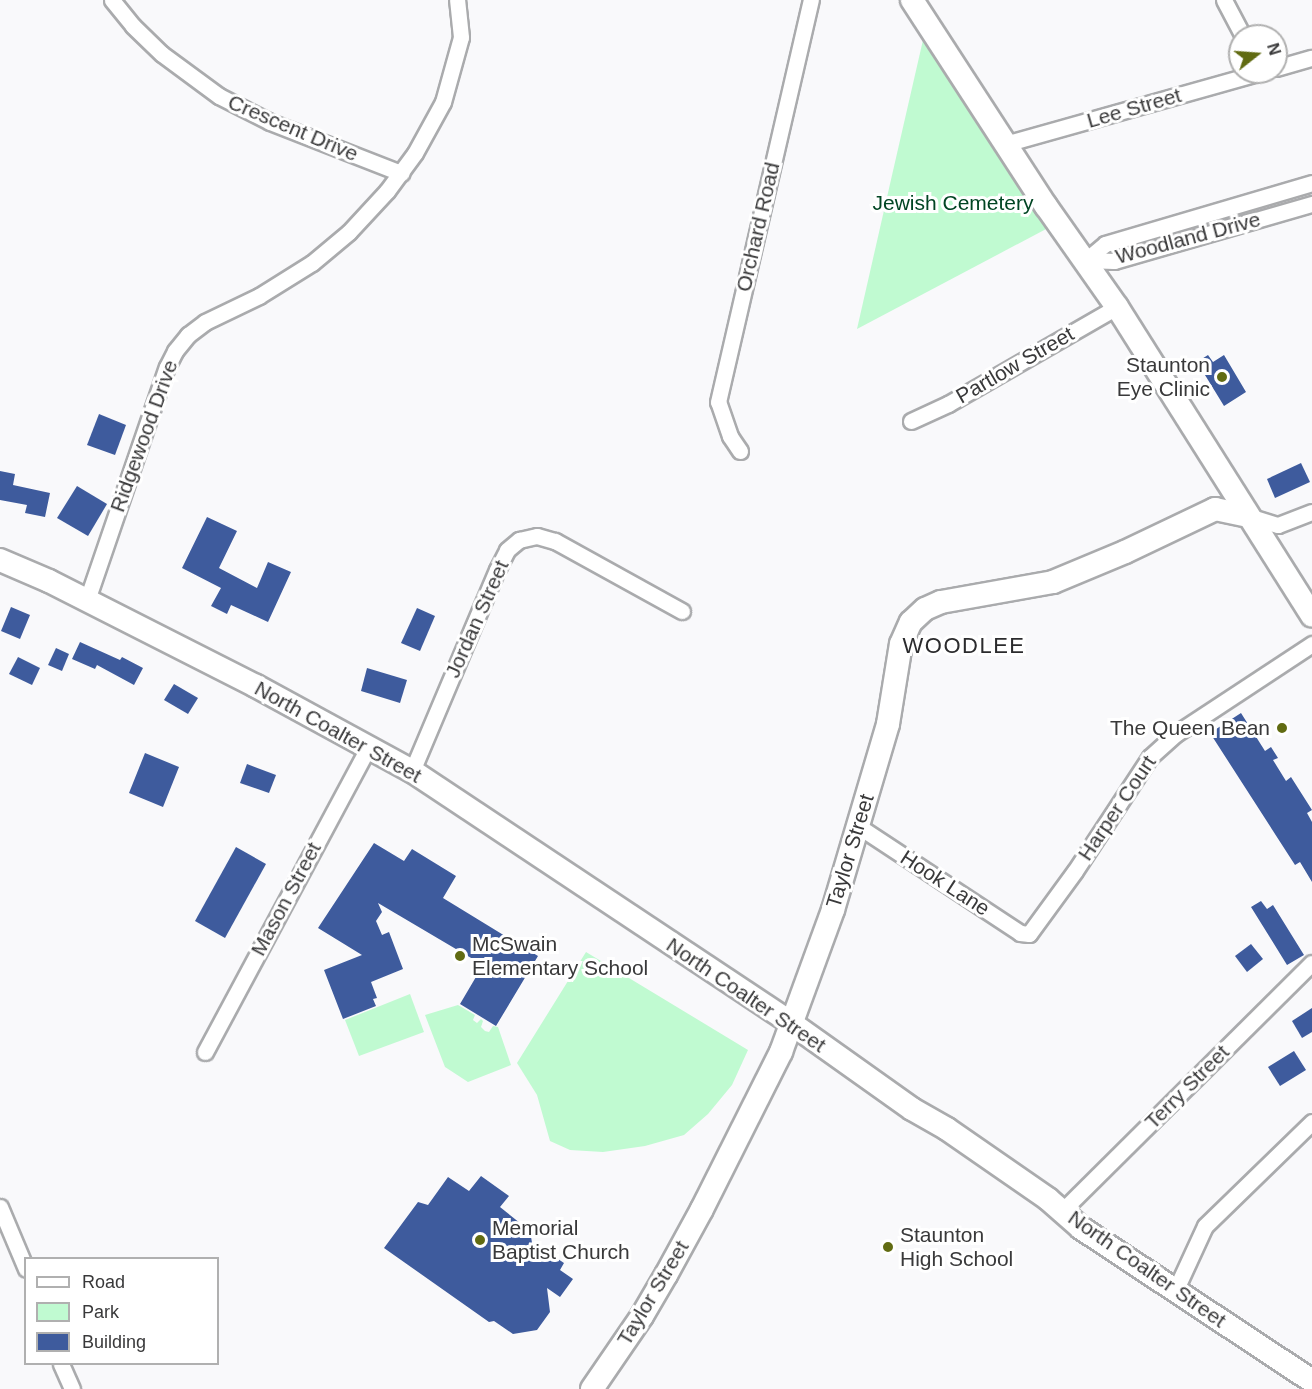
<!DOCTYPE html>
<style>
body{margin:0}
#map{position:relative;width:1312px;height:1389px;overflow:hidden;background:#f9f9fb;font-family:Helvetica,sans-serif}
div>[style]{position:absolute}
[style*='--x']{left:calc(var(--x)*1px);top:calc(var(--y)*1px);width:calc(var(--w)*1px);rotate:calc(var(--a)*1deg)}
.green>*{inset:0;background:#c0fad1}
.building>*{inset:0;background:#3e5b9d}
.roads{filter:drop-shadow(2px 0 #aaabad) drop-shadow(-2px 0 #aaabad) drop-shadow(0 2px #aaabad) drop-shadow(0 -2px #aaabad)}
.street>*{height:15px;margin:-7.5px;padding:0 7.5px;transform-origin:7.5px;border-radius:7.5px;background:#fff}
.secondary>*{height:22px;margin:-11px;padding:0 11px;transform-origin:11px;border-radius:11px;background:#fff}
.dots>*{width:16px;height:16px;translate:-50% -50%;box-sizing:border-box;border:3px solid #fff;border-radius:50%}
span{translate:-50% -50%;white-space:nowrap;text-align:center;line-height:1.15;-webkit-text-stroke:6px #fff;paint-order:stroke}
.street-label{font-size:21px;color:#39393a}
.park-label{font-size:21px;color:#014523}
.poi-label{font-size:21px;color:#39393a}
.right{translate:-100% -50%;text-align:right}
.left{translate:0 -50%;text-align:left}
.neighbourhood-label{font-size:22px;color:#2b2b2d;letter-spacing:1.5px}
.legend{position:absolute;left:24px;top:1257px;width:195px;height:108px;box-sizing:border-box;background:#fff;border:2px solid #b0b0b0;margin:0;padding:8px 10px;list-style:none;font-size:18px;color:#39393a}
.legend li{display:flex;align-items:center;gap:12px;height:30px}
.legend b{width:30px;border:2px solid #b0b0b0}
.north{position:absolute;left:1228px;top:24px;width:60px;height:60px;box-sizing:border-box;background:#fff;border:2px solid #b0b0b0;border-radius:50%;rotate:73deg;font-size:16px;font-weight:700;line-height:24px;text-align:center;color:#39393a}
.north::after{content:'';display:block;margin:auto;width:21px;height:27px;background:#616b12;clip-path:polygon(50% 0,100% 100%,50% 72%,0 100%)}
</style>
<div id="map">
<div class="green">
<div style="clip-path:polygon(923px 40px,1048px 228px,857px 329px,890px 184px)"></div>
<div style="clip-path:polygon(586px 952px,748px 1050px,732px 1085px,708px 1114px,684px 1135px,645px 1146px,603px 1152px,570px 1150px,550px 1141px,537px 1095px,517px 1063px)"></div>
<div style="clip-path:polygon(410px 994px,424px 1032px,359px 1056px,345px 1020px)"></div>
<div style="clip-path:polygon(458px 1005px,475px 1015px,473px 1020px,477px 1023px,481px 1019px,483px 1021px,481px 1027px,485px 1031px,489px 1032px,493px 1026px,498px 1027px,511px 1065px,468px 1082px,445px 1067px,425px 1015px)"></div>
</div>
<div class="building">
<div style="clip-path:polygon(1208px 355px,1213px 362px,1224px 355px,1246px 392px,1224px 406px,1197px 362px)"></div>
<div style="clip-path:polygon(99px 414px,126px 425px,115px 455px,87px 445px)"></div>
<div style="clip-path:polygon(1301px 463px,1310px 482px,1275px 498px,1267px 479px)"></div>
<div style="clip-path:polygon(0 471px,15px 474px,13px 485px,50px 493px,45px 517px,25px 513px,27px 505px,0 500px)"></div>
<div style="clip-path:polygon(77px 486px,107px 504px,88px 536px,57px 518px)"></div>
<div style="clip-path:polygon(207px 517px,237px 531px,219px 568px,257px 588px,268px 562px,291px 572px,268px 622px,231px 605px,227px 614px,211px 606px,221px 588px,182px 568px)"></div>
<div style="clip-path:polygon(11px 607px,30px 615px,20px 639px,1px 631px)"></div>
<div style="clip-path:polygon(417px 608px,435px 616px,420px 651px,401px 643px)"></div>
<div style="clip-path:polygon(80px 642px,120px 660px,122px 657px,143px 668px,134px 685px,97px 665px,95px 669px,72px 659px)"></div>
<div style="clip-path:polygon(56px 648px,69px 654px,62px 671px,48px 665px)"></div>
<div style="clip-path:polygon(18px 657px,40px 668px,32px 685px,9px 674px)"></div>
<div style="clip-path:polygon(367px 668px,407px 680px,400px 703px,361px 691px)"></div>
<div style="clip-path:polygon(174px 684px,198px 698px,188px 714px,164px 700px)"></div>
<div style="clip-path:polygon(1241px 713px,1265px 751px,1271px 747px,1278px 758px,1273px 760px,1286px 781px,1291px 777px,1312px 810px,1307px 813px,1312px 822px,1312px 882px,1300px 862px,1295px 865px,1210px 733px)"></div>
<div style="clip-path:polygon(145px 753px,179px 767px,163px 807px,129px 793px)"></div>
<div style="clip-path:polygon(247px 764px,276px 775px,269px 793px,240px 783px)"></div>
<div style="clip-path:polygon(374px 843px,404px 861px,412px 849px,456px 876px,443px 898px,538px 956px,496px 1026px,460px 1004px,483px 965px,378px 903px,382px 912px,376px 921px,382px 935px,389px 932px,403px 969px,371px 982px,377px 998px,373px 999px,376px 1006px,343px 1019px,324px 970px,362px 955px,318px 928px)"></div>
<div style="clip-path:polygon(236px 847px,266px 864px,225px 938px,195px 921px)"></div>
<div style="clip-path:polygon(1261px 901px,1267px 909px,1273px 905px,1304px 955px,1287px 965px,1251px 907px)"></div>
<div style="clip-path:polygon(1251px 944px,1263px 959px,1247px 972px,1235px 956px)"></div>
<div style="clip-path:polygon(1312px 1008px,1312px 1032px,1302px 1038px,1292px 1021px)"></div>
<div style="clip-path:polygon(1294px 1051px,1306px 1070px,1280px 1086px,1268px 1067px)"></div>
<div style="clip-path:polygon(481px 1176px,509px 1196px,500px 1207px,530px 1231px,535px 1260px,543px 1249px,564px 1263px,560px 1270px,573px 1279px,560px 1297px,547px 1288px,550px 1312px,537px 1330px,513px 1334px,494px 1321px,489px 1322px,384px 1248px,418px 1202px,428px 1205px,448px 1177px,469px 1191px)"></div>
</div>
<div class="roads">
<div class="street">
<div style="--x:112;--y:0;--w:33;--a:51"></div>
<div style="--x:133;--y:26;--w:40;--a:44"></div>
<div style="--x:162;--y:54;--w:71;--a:36.4"></div>
<div style="--x:219;--y:96;--w:57;--a:27"></div>
<div style="--x:270;--y:122;--w:141;--a:21.3"></div>
<div style="--x:1224;--y:0;--w:41;--a:62.2"></div>
<div style="--x:1276;--y:68;--w:37;--a:-16"></div>
<div style="--x:1005;--y:144;--w:267;--a:-15.7"></div>
<div style="--x:1086;--y:260;--w:25;--a:-40"></div>
<div style="--x:1105;--y:244;--w:216;--a:-16.4"></div>
<div style="--x:1086;--y:260;--w:28;--a:2"></div>
<div style="--x:1114;--y:261;--w:206;--a:-16.1"></div>
<div style="--x:911;--y:421;--w:41;--a:-24.7"></div>
<div style="--x:948;--y:404;--w:195;--a:-29.9"></div>
<div style="--x:740;--y:451;--w:18;--a:-124"></div>
<div style="--x:730;--y:436;--w:36;--a:-109"></div>
<div style="--x:718;--y:402;--w:413;--a:-77"></div>
<div style="--x:1248;--y:516;--w:31;--a:17"></div>
<div style="--x:1278;--y:525;--w:36;--a:-21"></div>
<div style="--x:87;--y:600;--w:246;--a:-71.1"></div>
<div style="--x:167;--y:367;--w:18;--a:-63"></div>
<div style="--x:175;--y:351;--w:21;--a:-51"></div>
<div style="--x:188;--y:335;--w:21;--a:-37"></div>
<div style="--x:205;--y:322;--w:60;--a:-25.7"></div>
<div style="--x:259;--y:296;--w:62;--a:-31.9"></div>
<div style="--x:312;--y:263;--w:48;--a:-40"></div>
<div style="--x:349;--y:232;--w:56;--a:-47.2"></div>
<div style="--x:387;--y:191;--w:47;--a:-53.6"></div>
<div style="--x:415;--y:153;--w:58;--a:-61.2"></div>
<div style="--x:443;--y:102;--w:67;--a:-74.5"></div>
<div style="--x:461;--y:37;--w:37;--a:-96"></div>
<div style="--x:412;--y:771;--w:218;--a:-67.1"></div>
<div style="--x:497;--y:570;--w:22;--a:-63"></div>
<div style="--x:507;--y:550;--w:16;--a:-40"></div>
<div style="--x:519;--y:540;--w:18;--a:-13"></div>
<div style="--x:537;--y:536;--w:19;--a:16"></div>
<div style="--x:555;--y:541;--w:145;--a:28.9"></div>
<div style="--x:858;--y:826;--w:194;--a:33.4"></div>
<div style="--x:1020;--y:933;--w:9;--a:6"></div>
<div style="--x:1029;--y:934;--w:78;--a:-53.9"></div>
<div style="--x:1075;--y:871;--w:136;--a:-56.7"></div>
<div style="--x:1150;--y:757;--w:36;--a:-42"></div>
<div style="--x:1177;--y:733;--w:162;--a:-33.4"></div>
<div style="--x:205;--y:1052;--w:347;--a:-61.8"></div>
<div style="--x:0;--y:1207;--w:67;--a:67.2"></div>
<div style="--x:1062;--y:1211;--w:352;--a:-44.8"></div>
<div style="--x:1176;--y:1289;--w:69;--a:-65.3"></div>
<div style="--x:1205;--y:1226;--w:149;--a:-44.2"></div>
<div style="--x:61;--y:1364;--w:27;--a:66"></div>
</div>
<div class="secondary">
<div style="--x:912;--y:0;--w:246;--a:57"></div>
<div style="--x:1046;--y:206;--w:123;--a:54.9"></div>
<div style="--x:1117;--y:307;--w:365;--a:57.7"></div>
<div style="--x:0;--y:560;--w:53;--a:23.2"></div>
<div style="--x:49;--y:581;--w:232;--a:26.9"></div>
<div style="--x:256;--y:686;--w:178;--a:28.6"></div>
<div style="--x:412;--y:771;--w:455;--a:33.6"></div>
<div style="--x:791;--y:1023;--w:148;--a:35.4"></div>
<div style="--x:912;--y:1109;--w:40;--a:29.7"></div>
<div style="--x:947;--y:1129;--w:123;--a:34.7"></div>
<div style="--x:1048;--y:1199;--w:44;--a:41.3"></div>
<div style="--x:1081;--y:1228;--w:277;--a:33.5"></div>
<div style="--x:592;--y:1389;--w:88;--a:-55.6"></div>
<div style="--x:642;--y:1316;--w:48;--a:-59.7"></div>
<div style="--x:666;--y:1275;--w:75;--a:-61.4"></div>
<div style="--x:702;--y:1209;--w:176;--a:-63.3"></div>
<div style="--x:781;--y:1052;--w:151;--a:-69.9"></div>
<div style="--x:833;--y:910;--w:194;--a:-73.5"></div>
<div style="--x:888;--y:724;--w:81;--a:-80.8"></div>
<div style="--x:901;--y:644;--w:24;--a:-66"></div>
<div style="--x:911;--y:622;--w:19;--a:-43"></div>
<div style="--x:925;--y:609;--w:17;--a:-24"></div>
<div style="--x:941;--y:602;--w:114;--a:-10.1"></div>
<div style="--x:1053;--y:582;--w:78;--a:-22.6"></div>
<div style="--x:1125;--y:552;--w:100;--a:-25.5"></div>
<div style="--x:1215;--y:509;--w:34;--a:12"></div>
</div>
</div>
<div class="dots">
<div style="left:1222px;top:377px;background:#616b12"></div>
<div style="left:1282px;top:728px;background:#616b12"></div>
<div style="left:460px;top:956px;background:#616b12"></div>
<div style="left:480px;top:1240px;background:#616b12"></div>
<div style="left:888px;top:1247px;background:#616b12"></div>
</div>
<div class="street-label">
<span style="left:1134px;top:108px;rotate:-16deg">Lee Street</span>
<span style="left:293px;top:128px;rotate:23deg">Crescent Drive</span>
<span style="left:758px;top:227px;rotate:-77deg">Orchard Road</span>
<span style="left:1188px;top:238px;rotate:-15deg">Woodland Drive</span>
<span style="left:1015px;top:365px;rotate:-30deg">Partlow Street</span>
<span style="left:144px;top:436px;rotate:-70deg">Ridgewood Drive</span>
<span style="left:477px;top:619px;rotate:-66deg">Jordan Street</span>
<span style="left:338px;top:732px;rotate:29deg">North Coalter Street</span>
<span style="left:1117px;top:808px;rotate:-56deg">Harper Court</span>
<span style="left:850px;top:851px;rotate:-73deg">Taylor Street</span>
<span style="left:945px;top:883px;rotate:33deg">Hook Lane</span>
<span style="left:286px;top:899px;rotate:-62deg">Mason Street</span>
<span style="left:746px;top:995px;rotate:34deg">North Coalter Street</span>
<span style="left:1187px;top:1087px;rotate:-45deg">Terry Street</span>
<span style="left:1147px;top:1269px;rotate:35deg">North Coalter Street</span>
<span style="left:653px;top:1293px;rotate:-59deg">Taylor Street</span>
</div>
<div class="park-label">
<span style="left:953px;top:203px">Jewish Cemetery</span>
</div>
<div class="poi-label">
<span class="right" style="left:1210px;top:377px">Staunton<br>Eye Clinic</span>
<span class="right" style="left:1270px;top:728px">The Queen Bean</span>
<span class="left" style="left:472px;top:956px">McSwain<br>Elementary School</span>
<span class="left" style="left:492px;top:1240px">Memorial<br>Baptist Church</span>
<span class="left" style="left:900px;top:1247px">Staunton<br>High School</span>
</div>
<div class="neighbourhood-label">
<span style="left:964px;top:646px">WOODLEE</span>
</div>
<ul class="legend">
<li><b style="height:8px;background:#fff"></b>Road</li>
<li><b style="height:16px;background:#c0fad1"></b>Park</li>
<li><b style="height:16px;background:#3e5b9d"></b>Building</li>
</ul>
<div class="north">N</div>
</div>
